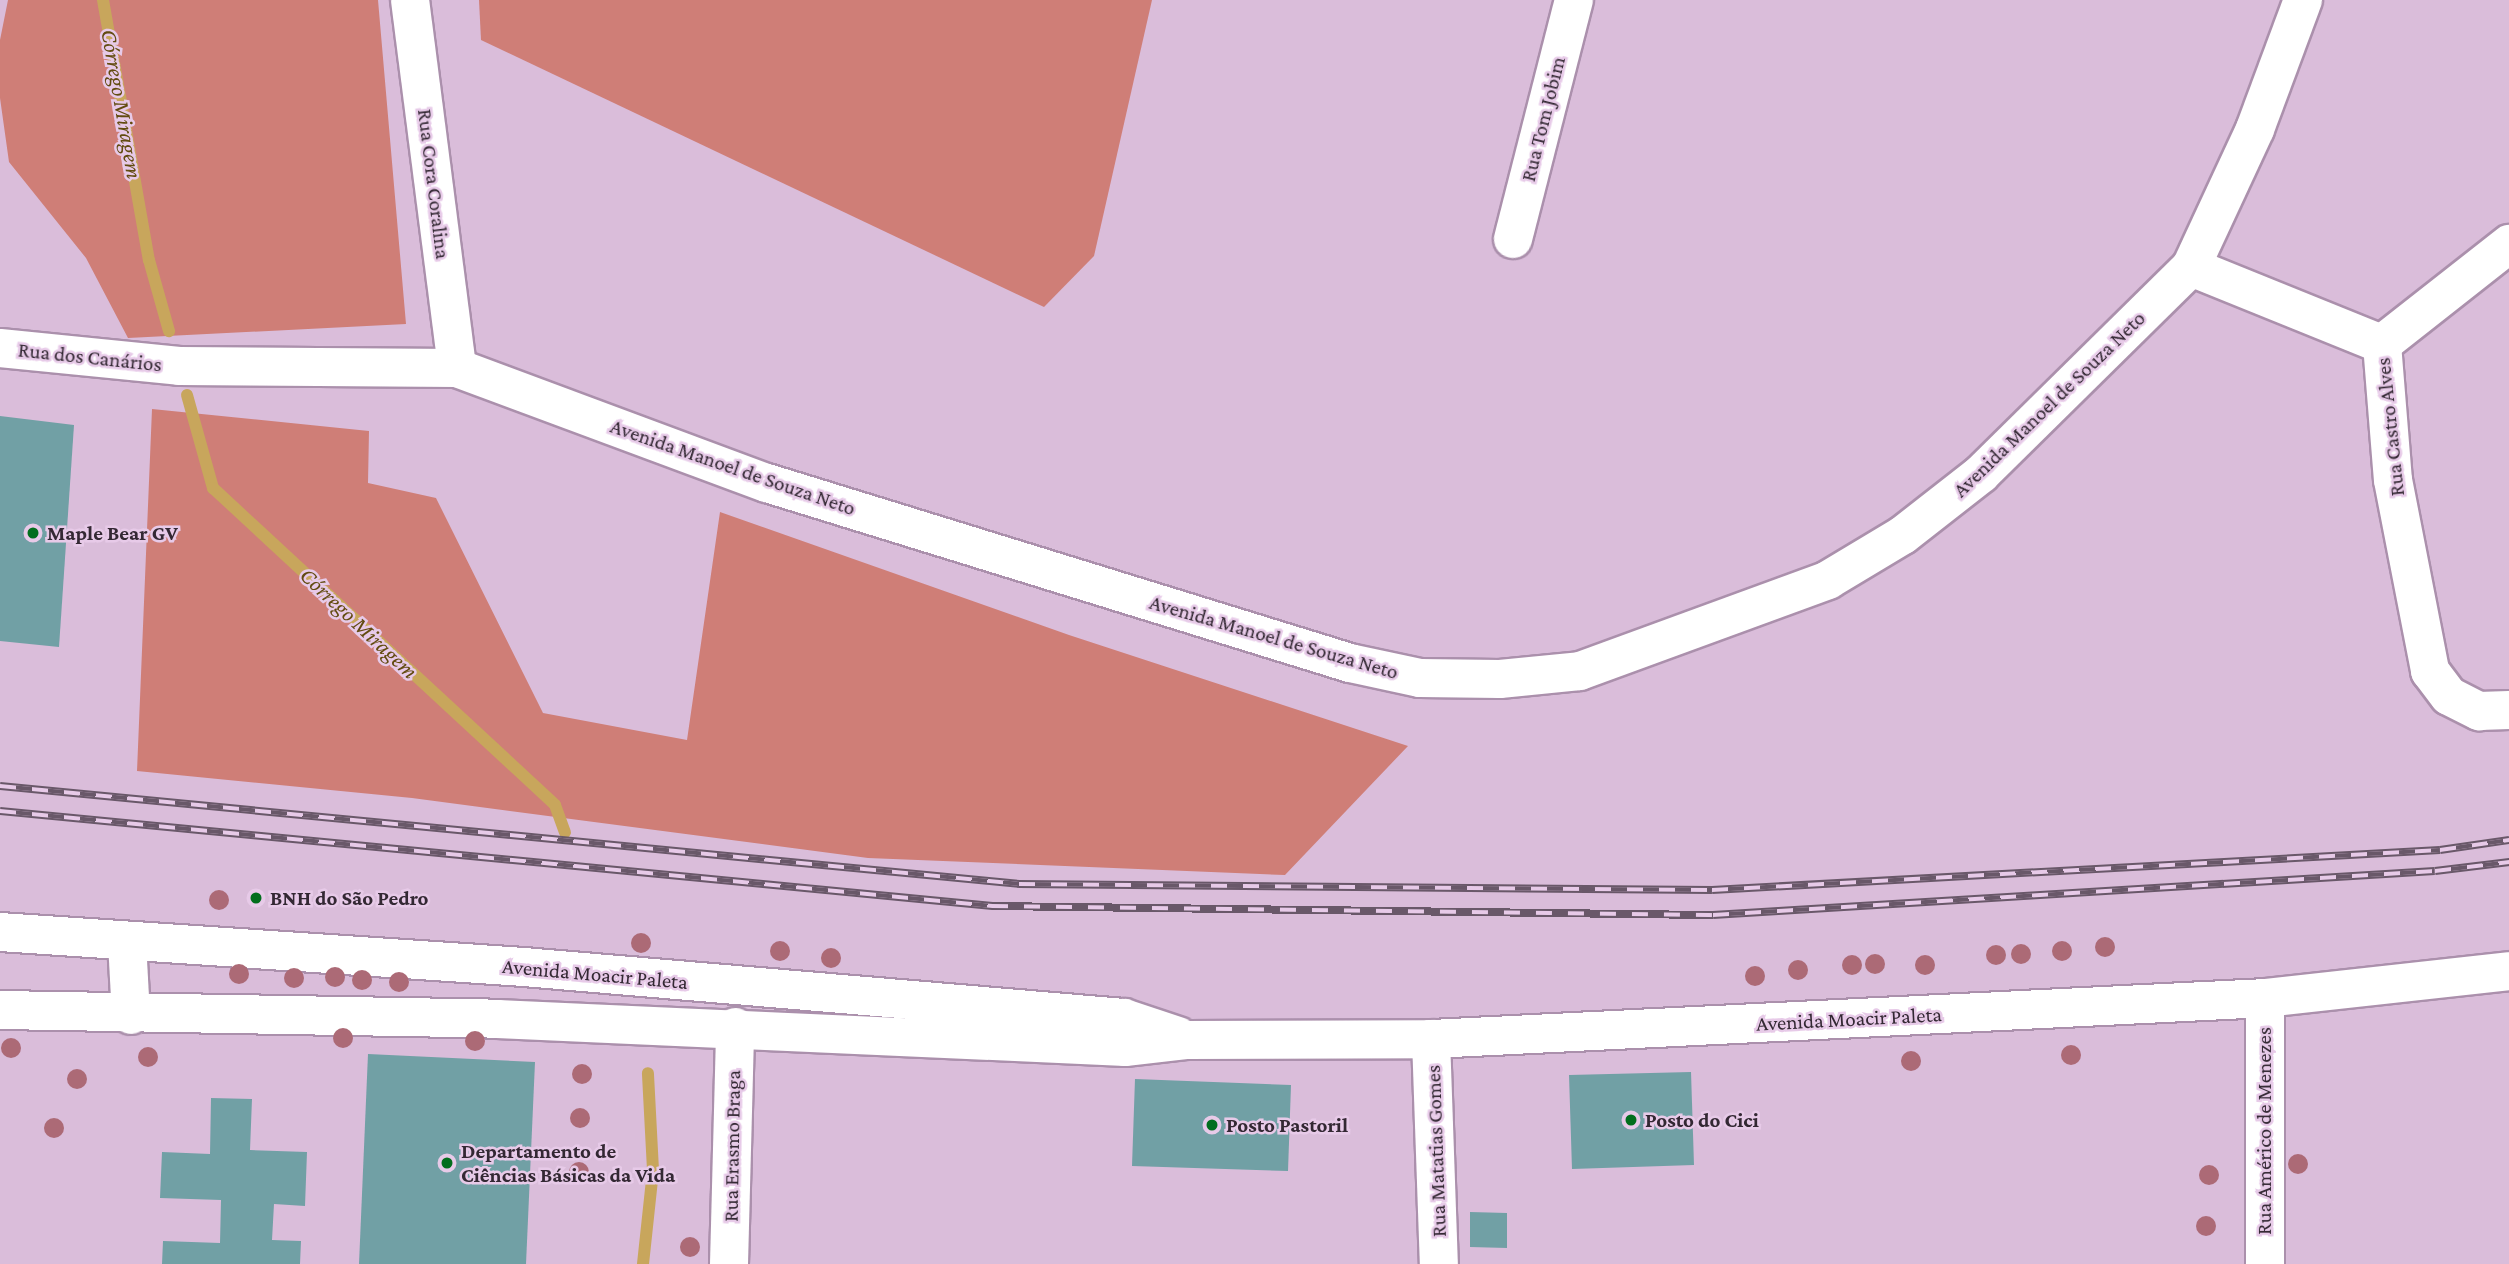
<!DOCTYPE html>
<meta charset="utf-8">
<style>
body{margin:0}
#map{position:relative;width:2509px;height:1264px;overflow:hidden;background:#dabdda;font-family:"Crimson Pro",serif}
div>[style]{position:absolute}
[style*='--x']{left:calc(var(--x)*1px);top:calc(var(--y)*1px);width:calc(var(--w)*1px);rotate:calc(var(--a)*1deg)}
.forest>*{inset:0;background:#cf7e77}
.stream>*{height:12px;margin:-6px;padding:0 6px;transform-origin:6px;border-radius:6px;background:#c8a65c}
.building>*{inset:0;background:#71a0a5}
.roads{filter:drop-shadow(2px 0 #ab90ac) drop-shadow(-2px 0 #ab90ac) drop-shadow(0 2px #ab90ac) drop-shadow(0 -2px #ab90ac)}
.minor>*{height:38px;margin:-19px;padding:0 19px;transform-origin:19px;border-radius:19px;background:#fff}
.major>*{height:38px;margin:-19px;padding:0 19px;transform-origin:19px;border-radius:19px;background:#fff}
.rail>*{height:8px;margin-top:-4px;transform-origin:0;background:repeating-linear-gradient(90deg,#e7cae8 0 16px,#695869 0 32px);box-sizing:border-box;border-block:2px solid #695869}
.trees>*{width:20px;height:20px;margin:-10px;border-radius:50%;background:#ac6a76}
.dots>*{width:19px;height:19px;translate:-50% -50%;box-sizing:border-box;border:4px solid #e7cae8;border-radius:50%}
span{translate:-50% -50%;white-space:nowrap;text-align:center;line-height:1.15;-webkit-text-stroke:5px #e7cae8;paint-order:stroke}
.street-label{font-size:21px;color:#332833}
.poi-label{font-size:21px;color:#332833;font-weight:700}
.left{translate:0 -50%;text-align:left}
.water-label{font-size:23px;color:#624b10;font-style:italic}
</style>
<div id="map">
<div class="forest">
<div style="clip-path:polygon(8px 0,378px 0,406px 324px,128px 338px,86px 258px,9px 162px,0 98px,0 40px)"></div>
<div style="clip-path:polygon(479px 0,1152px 0,1094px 256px,1044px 307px,481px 40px)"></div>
<div style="clip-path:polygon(152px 409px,369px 431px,368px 483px,436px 498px,543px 713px,687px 740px,720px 512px,1069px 635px,1408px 746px,1285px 875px,868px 858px,412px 798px,137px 771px)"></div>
</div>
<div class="stream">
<div style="--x:103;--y:0;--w:264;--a:80"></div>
<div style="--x:149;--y:260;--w:74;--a:74.3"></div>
<div style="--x:187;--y:395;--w:97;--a:74.4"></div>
<div style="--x:213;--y:488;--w:466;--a:42.8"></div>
<div style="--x:555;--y:805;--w:29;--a:70"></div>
<div style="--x:643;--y:1264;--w:95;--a:-83.9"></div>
<div style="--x:653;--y:1170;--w:97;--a:-93"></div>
</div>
<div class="building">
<div style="clip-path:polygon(0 416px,74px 425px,59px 647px,0 641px)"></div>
<div style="clip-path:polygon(368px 1054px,535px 1062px,526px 1264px,359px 1264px)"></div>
<div style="clip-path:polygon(1691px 1072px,1694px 1165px,1572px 1169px,1569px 1075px)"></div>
<div style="clip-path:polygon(1135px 1079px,1291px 1085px,1288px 1171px,1132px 1166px)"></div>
<div style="clip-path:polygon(211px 1098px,252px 1099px,250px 1150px,307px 1152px,305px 1206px,274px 1204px,272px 1240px,301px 1241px,300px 1264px,162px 1264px,163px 1241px,220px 1243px,221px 1200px,160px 1198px,162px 1152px,210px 1154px)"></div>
<div style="clip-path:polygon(1470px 1212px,1507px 1213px,1507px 1248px,1470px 1247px)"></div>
</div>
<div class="roads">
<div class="minor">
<div style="--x:410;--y:0;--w:371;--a:82.7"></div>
<div style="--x:1513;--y:239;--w:247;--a:-75.7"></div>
<div style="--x:2191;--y:267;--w:206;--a:22"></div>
<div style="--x:2382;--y:344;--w:136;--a:85.4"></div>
<div style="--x:2393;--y:480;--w:195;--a:79"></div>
<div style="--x:2430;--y:671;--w:31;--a:53"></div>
<div style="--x:2449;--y:696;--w:34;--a:27"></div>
<div style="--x:2479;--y:711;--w:30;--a:-2"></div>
<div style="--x:2382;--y:344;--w:162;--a:-38.2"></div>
<div style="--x:0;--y:348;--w:180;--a:5.7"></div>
<div style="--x:179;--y:366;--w:278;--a:0.4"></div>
<div style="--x:457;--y:368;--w:331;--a:20.4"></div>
<div style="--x:767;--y:483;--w:610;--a:17.16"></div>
<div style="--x:1350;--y:663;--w:72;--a:12.1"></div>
<div style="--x:1420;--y:678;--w:80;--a:0.7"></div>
<div style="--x:1500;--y:679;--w:80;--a:-5.7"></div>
<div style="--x:1580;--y:671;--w:264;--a:-20.1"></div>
<div style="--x:1828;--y:580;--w:87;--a:-31"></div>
<div style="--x:1903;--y:535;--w:99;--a:-38"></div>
<div style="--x:1981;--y:474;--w:295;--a:-44.6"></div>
<div style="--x:2191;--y:267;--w:152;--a:-65.1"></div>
<div style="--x:2255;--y:129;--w:138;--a:-69.6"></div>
<div style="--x:2265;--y:998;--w:266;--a:90"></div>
<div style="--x:1431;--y:1039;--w:225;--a:88"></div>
<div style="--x:729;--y:1264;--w:237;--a:-88.5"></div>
</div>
<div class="major">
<div style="--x:0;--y:932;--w:525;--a:3.82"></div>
<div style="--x:524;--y:967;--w:602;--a:4.86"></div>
<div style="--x:1124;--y:1018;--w:57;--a:18.4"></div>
<div style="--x:127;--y:942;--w:73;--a:86.9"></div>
<div style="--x:0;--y:1010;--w:497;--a:1"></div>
<div style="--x:497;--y:1019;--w:629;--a:2.55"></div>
<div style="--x:1125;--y:1047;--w:61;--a:-6.5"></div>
<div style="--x:1186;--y:1040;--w:245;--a:-0.2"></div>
<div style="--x:1431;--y:1039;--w:835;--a:-2.81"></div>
<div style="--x:2265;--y:998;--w:245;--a:-6.3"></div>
</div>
</div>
<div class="rail">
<div style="--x:0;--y:786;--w:1024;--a:5.49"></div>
<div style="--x:1019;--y:884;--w:693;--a:0.5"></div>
<div style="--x:1712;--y:890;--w:729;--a:-3.14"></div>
<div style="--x:2440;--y:850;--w:70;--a:-8.2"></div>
<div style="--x:0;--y:811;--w:997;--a:5.47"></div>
<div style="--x:992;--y:906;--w:721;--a:0.72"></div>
<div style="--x:1713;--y:915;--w:723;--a:-3.49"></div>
<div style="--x:2435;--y:871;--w:75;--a:-6.9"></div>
</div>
<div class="trees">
<div style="left:219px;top:900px"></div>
<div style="left:641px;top:943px"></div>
<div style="left:2105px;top:947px"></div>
<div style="left:780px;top:951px"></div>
<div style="left:2062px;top:951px"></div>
<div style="left:2021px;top:954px"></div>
<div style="left:1996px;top:955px"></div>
<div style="left:831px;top:958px"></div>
<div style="left:1875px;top:964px"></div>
<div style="left:1852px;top:965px"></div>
<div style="left:1925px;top:965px"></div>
<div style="left:1798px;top:970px"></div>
<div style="left:239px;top:974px"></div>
<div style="left:1755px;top:976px"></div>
<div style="left:335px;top:977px"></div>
<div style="left:294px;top:978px"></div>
<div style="left:362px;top:980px"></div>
<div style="left:399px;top:982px"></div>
<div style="left:343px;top:1038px"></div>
<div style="left:475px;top:1041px"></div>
<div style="left:11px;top:1048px"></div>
<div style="left:2071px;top:1055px"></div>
<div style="left:148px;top:1057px"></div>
<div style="left:1911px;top:1061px"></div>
<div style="left:582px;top:1074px"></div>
<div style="left:77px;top:1079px"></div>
<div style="left:580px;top:1118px"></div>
<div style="left:54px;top:1128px"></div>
<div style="left:2298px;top:1164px"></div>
<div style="left:579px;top:1172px"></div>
<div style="left:2209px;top:1175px"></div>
<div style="left:2206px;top:1226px"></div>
<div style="left:690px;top:1247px"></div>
</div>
<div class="dots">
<div style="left:33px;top:533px;background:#026e1d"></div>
<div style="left:256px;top:898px;background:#026e1d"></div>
<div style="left:1631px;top:1120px;background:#026e1d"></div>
<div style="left:1212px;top:1125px;background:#026e1d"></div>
<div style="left:447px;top:1163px;background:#026e1d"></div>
</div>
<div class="street-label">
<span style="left:1543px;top:119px;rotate:-76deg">Rua Tom Jobim</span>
<span style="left:434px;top:184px;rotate:83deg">Rua Cora Coralina</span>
<span style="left:90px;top:357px;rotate:6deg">Rua dos Canários</span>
<span style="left:2049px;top:404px;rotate:-44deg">Avenida Manoel de Souza Neto</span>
<span style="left:2390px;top:427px;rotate:-96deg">Rua Castro Alves</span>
<span style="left:733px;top:467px;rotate:19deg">Avenida Manoel de Souza Neto</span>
<span style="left:1274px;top:637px;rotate:16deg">Avenida Manoel de Souza Neto</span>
<span style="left:595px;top:974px;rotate:5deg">Avenida Moacir Paleta</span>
<span style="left:1849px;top:1019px;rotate:-3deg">Avenida Moacir Paleta</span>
<span style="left:2264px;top:1131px;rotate:-90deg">Rua Américo de Menezes</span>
<span style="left:732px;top:1146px;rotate:-89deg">Rua Erasmo Braga</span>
<span style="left:1436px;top:1151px;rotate:-92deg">Rua Matatias Gomes</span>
</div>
<div class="poi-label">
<span class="left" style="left:47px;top:533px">Maple Bear GV</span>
<span class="left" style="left:270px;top:898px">BNH do São Pedro</span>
<span class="left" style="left:1645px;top:1120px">Posto do Cici</span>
<span class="left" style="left:1226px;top:1125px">Posto Pastoril</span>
<span class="left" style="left:461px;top:1163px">Departamento de<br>Ciências Básicas da Vida</span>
</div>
<div class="water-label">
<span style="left:122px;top:104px;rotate:80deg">Córrego Miragem</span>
<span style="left:359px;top:623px;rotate:43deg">Córrego Miragem</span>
</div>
</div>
